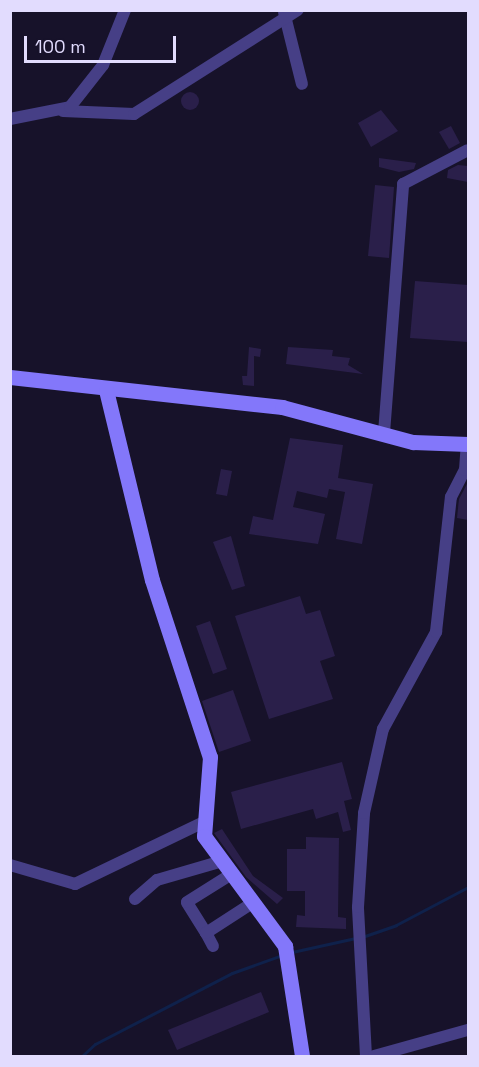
<!DOCTYPE html>
<style>
body{margin:0}
#map{position:relative;width:479px;height:1067px;overflow:hidden;background:#17122a;font-family:"Space Grotesk",sans-serif}
div>[style]{position:absolute}
[style*='--x']{left:calc(var(--x)*1px);top:calc(var(--y)*1px);width:calc(var(--w)*1px);rotate:calc(var(--a)*1deg)}
.stream>*{height:3px;margin:-1.5px;padding:0 1.5px;transform-origin:1.5px;border-radius:1.5px;background:#0f214b}
.building>*{inset:0;background:#2a1f4a}
.round{border-radius:50%}
.street>*{height:12px;margin:-6px;padding:0 6px;transform-origin:6px;border-radius:6px;background:#463f86}
.secondary>*{height:15px;margin:-7.5px;padding:0 7.5px;transform-origin:7.5px;border-radius:7.5px;background:#8377fa}
span{translate:-50% -50%;white-space:nowrap;text-align:center;line-height:1.15;-webkit-text-stroke:4.5px #17122a;paint-order:stroke}
.frame{position:absolute;inset:0;border:12px solid #e2dcfe;pointer-events:none}
.scale{position:absolute;left:24px;top:36px;width:152px;height:27px;box-sizing:border-box;border:3px solid #e2dcfe;border-top:0;padding-left:8px;font-size:18px;line-height:21px;white-space:nowrap;color:#e2dcfe;-webkit-text-stroke:4px #17122a;paint-order:stroke}
</style>
<div id="map">
<div class="stream">
<div style="--x:362;--y:937;--w:36;--a:-19"></div>
<div style="--x:396;--y:925;--w:81;--a:-27.8"></div>
<div style="--x:292;--y:952;--w:65;--a:-12.5"></div>
<div style="--x:82;--y:1056;--w:18;--a:-43"></div>
<div style="--x:95;--y:1044;--w:154;--a:-27.4"></div>
<div style="--x:232;--y:973;--w:53;--a:-19.8"></div>
</div>
<div class="building">
<div class="round" style="left:181px;top:92px;width:18px;height:18px"></div>
<div style="clip-path:polygon(381px 110px,398px 131px,371px 147px,358px 123px)"></div>
<div style="clip-path:polygon(451px 126px,460px 143px,449px 149px,439px 132px)"></div>
<div style="clip-path:polygon(379px 158px,416px 163px,414px 169px,399px 172px,379px 167px)"></div>
<div style="clip-path:polygon(458px 165px,468px 166px,468px 182px,447px 178px,448px 170px)"></div>
<div style="clip-path:polygon(375px 185px,394px 187px,389px 258px,368px 256px)"></div>
<div style="clip-path:polygon(415px 281px,468px 285px,468px 342px,410px 338px)"></div>
<div style="clip-path:polygon(249px 347px,261px 349px,260px 357px,254px 356px,254px 386px,243px 385px,242px 376px,247px 376px)"></div>
<div style="clip-path:polygon(288px 347px,333px 350px,332px 356px,350px 358px,348px 365px,363px 374px,286px 364px)"></div>
<div style="clip-path:polygon(290px 438px,343px 445px,338px 478px,373px 484px,362px 544px,336px 539px,345px 492px,329px 489px,327px 498px,297px 491px,293px 507px,325px 514px,318px 544px,249px 534px,253px 516px,273px 520px)"></div>
<div style="clip-path:polygon(221px 469px,232px 471px,227px 496px,216px 494px)"></div>
<div style="clip-path:polygon(468px 482px,468px 520px,457px 518px,459px 499px)"></div>
<div style="clip-path:polygon(231px 536px,245px 586px,232px 590px,213px 542px)"></div>
<div style="clip-path:polygon(300px 596px,306px 614px,320px 610px,335px 656px,320px 661px,333px 699px,269px 719px,235px 616px)"></div>
<div style="clip-path:polygon(210px 621px,227px 669px,213px 674px,196px 626px)"></div>
<div style="clip-path:polygon(233px 690px,251px 741px,219px 752px,202px 701px)"></div>
<div style="clip-path:polygon(342px 762px,352px 799px,344px 801px,351px 830px,343px 832px,338px 812px,316px 819px,313px 809px,241px 829px,231px 792px)"></div>
<div style="clip-path:polygon(222px 829px,253px 876px,283px 898px,277px 904px,246px 877px,214px 833px)"></div>
<div style="clip-path:polygon(306px 837px,339px 838px,338px 917px,346px 918px,346px 929px,296px 927px,297px 915px,305px 916px,305px 891px,287px 891px,287px 849px,306px 849px)"></div>
<div style="clip-path:polygon(261px 992px,269px 1012px,177px 1050px,168px 1030px)"></div>
</div>
<div class="street">
<div style="--x:284;--y:12;--w:74;--a:76"></div>
<div style="--x:63;--y:111;--w:71;--a:2.4"></div>
<div style="--x:134;--y:114;--w:194;--a:-32.4"></div>
<div style="--x:10;--y:119;--w:61;--a:-11.3"></div>
<div style="--x:70;--y:107;--w:53;--a:-51.8"></div>
<div style="--x:103;--y:65;--w:59;--a:-68.2"></div>
<div style="--x:384;--y:433;--w:250;--a:-85.6"></div>
<div style="--x:403;--y:184;--w:73;--a:-27.6"></div>
<div style="--x:10;--y:865;--w:68;--a:16.3"></div>
<div style="--x:75;--y:884;--w:141;--a:-25.7"></div>
<div style="--x:135;--y:899;--w:29;--a:-41"></div>
<div style="--x:157;--y:880;--w:65;--a:-16.2"></div>
<div style="--x:206;--y:933;--w:36;--a:-122"></div>
<div style="--x:187;--y:902;--w:51;--a:-32.1"></div>
<div style="--x:213;--y:946;--w:15;--a:-118"></div>
<div style="--x:206;--y:933;--w:57;--a:-32.9"></div>
<div style="--x:366;--y:1056;--w:149;--a:-93.1"></div>
<div style="--x:358;--y:907;--w:94;--a:-86.3"></div>
<div style="--x:364;--y:813;--w:86;--a:-77.3"></div>
<div style="--x:383;--y:729;--w:111;--a:-61.3"></div>
<div style="--x:436;--y:632;--w:136;--a:-83.7"></div>
<div style="--x:451;--y:497;--w:30;--a:-63"></div>
<div style="--x:465;--y:470;--w:26;--a:-86"></div>
<div style="--x:374;--y:1056;--w:98;--a:-15.5"></div>
</div>
<div class="secondary">
<div style="--x:10;--y:377;--w:274;--a:6.3"></div>
<div style="--x:282;--y:407;--w:136;--a:15"></div>
<div style="--x:413;--y:442;--w:55;--a:2.1"></div>
<div style="--x:106;--y:390;--w:195;--a:76.4"></div>
<div style="--x:152;--y:580;--w:186;--a:71.9"></div>
<div style="--x:210;--y:757;--w:79;--a:94.3"></div>
<div style="--x:204;--y:836;--w:137;--a:53.6"></div>
<div style="--x:285;--y:946;--w:111;--a:81.2"></div>
</div>
<div class="frame"></div>
<div class="scale">100 m</div>
</div>
